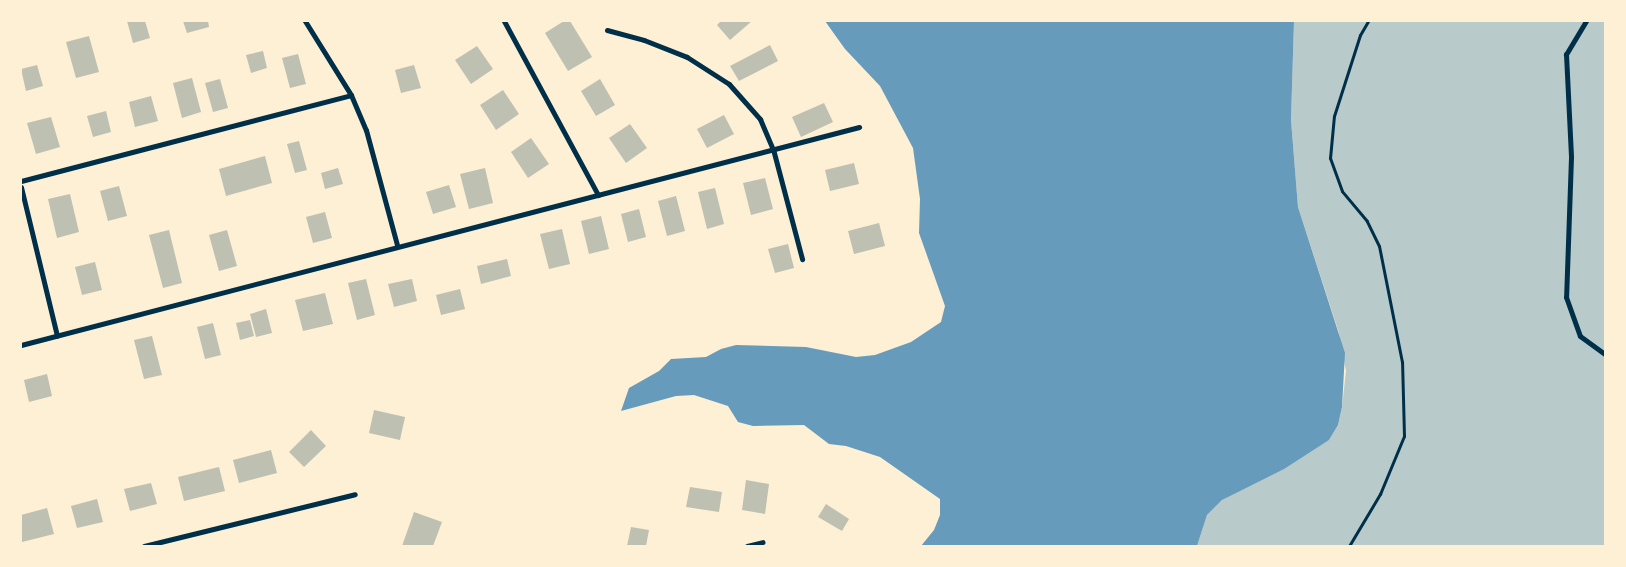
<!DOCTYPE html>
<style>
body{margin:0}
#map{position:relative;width:1626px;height:567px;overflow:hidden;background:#fdf0d5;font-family:Barlow,sans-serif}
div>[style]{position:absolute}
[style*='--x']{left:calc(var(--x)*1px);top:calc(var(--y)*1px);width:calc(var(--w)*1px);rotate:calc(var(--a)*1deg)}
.green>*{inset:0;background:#b9caca}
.water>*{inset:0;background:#669bbc}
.building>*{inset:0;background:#bec0b2}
.path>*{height:3px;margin:-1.5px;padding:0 1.5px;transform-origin:1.5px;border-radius:1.5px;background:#003049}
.minor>*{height:5px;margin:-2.5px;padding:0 2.5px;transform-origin:2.5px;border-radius:2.5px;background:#003049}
span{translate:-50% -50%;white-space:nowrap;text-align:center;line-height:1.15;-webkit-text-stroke:4px #fdf0d5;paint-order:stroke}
.frame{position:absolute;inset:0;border:22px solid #fdf0d5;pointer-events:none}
</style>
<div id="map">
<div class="green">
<div style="clip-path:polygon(1294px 21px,1605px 21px,1605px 546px,1197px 546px,1207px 515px,1222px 500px,1329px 440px,1338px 425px,1342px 407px,1346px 371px,1339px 333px,1298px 207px,1291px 120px)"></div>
</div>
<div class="water">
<div style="clip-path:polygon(825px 21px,1294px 21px,1291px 120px,1298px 207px,1345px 353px,1342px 407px,1338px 425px,1329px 440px,1284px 469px,1222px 500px,1207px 515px,1197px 546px,921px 546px,934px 530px,940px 515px,940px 499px,880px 457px,846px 446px,829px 444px,804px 425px,753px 426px,738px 422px,728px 406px,694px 395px,676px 396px,621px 411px,629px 388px,659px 371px,671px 359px,706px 357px,721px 349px,736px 345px,806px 347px,856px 357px,875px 355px,911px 342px,941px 322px,945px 306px,919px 233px,920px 199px,913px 148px,880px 86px,845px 49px)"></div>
</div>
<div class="building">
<div style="clip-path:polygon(127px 21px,145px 21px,150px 38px,133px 43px)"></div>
<div style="clip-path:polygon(183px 21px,208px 21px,209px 27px,187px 33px)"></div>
<div style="clip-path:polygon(564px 21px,570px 21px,592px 57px,568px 71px,545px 33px)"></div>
<div style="clip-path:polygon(721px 21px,752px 21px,730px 40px,717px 25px)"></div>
<div style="clip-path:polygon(89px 36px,99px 72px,76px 78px,66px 42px)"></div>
<div style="clip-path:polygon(770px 45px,778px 61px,739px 81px,730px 66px)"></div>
<div style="clip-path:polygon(477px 46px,493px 69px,471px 84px,455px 60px)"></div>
<div style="clip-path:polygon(263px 51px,267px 68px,251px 73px,246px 55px)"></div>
<div style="clip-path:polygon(298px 54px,306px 84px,290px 88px,282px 58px)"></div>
<div style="clip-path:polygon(37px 65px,43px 86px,26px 91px,21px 69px)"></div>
<div style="clip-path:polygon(414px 65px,421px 88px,401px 93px,395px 70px)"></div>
<div style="clip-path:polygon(192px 78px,201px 112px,182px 118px,173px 83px)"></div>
<div style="clip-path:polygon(220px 79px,228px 108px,213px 112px,205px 83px)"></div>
<div style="clip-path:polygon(600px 79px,615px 105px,596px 116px,581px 91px)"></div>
<div style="clip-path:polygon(503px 90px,519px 114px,496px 130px,480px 105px)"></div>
<div style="clip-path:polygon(151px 96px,158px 121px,135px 127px,129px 102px)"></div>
<div style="clip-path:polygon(824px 103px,833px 122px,801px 137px,792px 117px)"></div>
<div style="clip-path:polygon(106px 111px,111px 132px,93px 137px,87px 116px)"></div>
<div style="clip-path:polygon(724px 115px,734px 134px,707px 148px,697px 129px)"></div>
<div style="clip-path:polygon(51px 117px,60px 147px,36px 154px,27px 123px)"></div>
<div style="clip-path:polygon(630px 124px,647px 148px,626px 163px,609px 138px)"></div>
<div style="clip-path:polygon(531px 138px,549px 164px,528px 178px,511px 152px)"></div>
<div style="clip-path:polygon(299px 141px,307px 170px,295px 173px,287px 144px)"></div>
<div style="clip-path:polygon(265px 156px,272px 183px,226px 196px,219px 169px)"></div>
<div style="clip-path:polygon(854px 163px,859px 184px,830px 191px,825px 170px)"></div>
<div style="clip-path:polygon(338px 168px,343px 184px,325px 189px,321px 173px)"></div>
<div style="clip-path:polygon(485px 168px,493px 203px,469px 209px,460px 174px)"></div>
<div style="clip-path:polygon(765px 178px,773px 209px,751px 215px,743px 183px)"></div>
<div style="clip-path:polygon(449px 185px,456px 207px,433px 214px,426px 192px)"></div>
<div style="clip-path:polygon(119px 186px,127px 216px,108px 221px,100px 191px)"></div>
<div style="clip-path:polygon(715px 188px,724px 224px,707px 229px,698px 192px)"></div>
<div style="clip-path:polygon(70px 194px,79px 232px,57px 238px,48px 199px)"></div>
<div style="clip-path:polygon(676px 196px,685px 231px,667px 236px,658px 201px)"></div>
<div style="clip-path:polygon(639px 209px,646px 237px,628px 242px,621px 214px)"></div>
<div style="clip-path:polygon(325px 212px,332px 238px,313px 243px,306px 217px)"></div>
<div style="clip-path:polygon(601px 216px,609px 249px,589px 254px,581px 221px)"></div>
<div style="clip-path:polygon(879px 223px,885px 246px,854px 254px,848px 231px)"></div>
<div style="clip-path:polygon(562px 229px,570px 264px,549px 269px,540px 234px)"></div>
<div style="clip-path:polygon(169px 230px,182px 283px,163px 288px,149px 235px)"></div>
<div style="clip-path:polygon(227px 230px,237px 266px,219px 271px,209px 235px)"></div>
<div style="clip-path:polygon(788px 244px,794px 268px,775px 273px,768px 249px)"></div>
<div style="clip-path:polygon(507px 259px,511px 276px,481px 284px,477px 266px)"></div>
<div style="clip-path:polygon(95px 262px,102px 290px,82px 295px,75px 267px)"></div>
<div style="clip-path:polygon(366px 279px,375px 315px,357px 320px,348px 283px)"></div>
<div style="clip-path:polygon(412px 279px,417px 301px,394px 307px,388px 284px)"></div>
<div style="clip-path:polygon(460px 289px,465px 309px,441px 315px,436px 295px)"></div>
<div style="clip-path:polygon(325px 293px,333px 324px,303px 331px,295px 300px)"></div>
<div style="clip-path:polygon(266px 309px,272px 333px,256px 337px,250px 314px)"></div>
<div style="clip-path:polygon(250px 320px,254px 336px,240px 340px,236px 323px)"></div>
<div style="clip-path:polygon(213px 323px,221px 355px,205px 359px,197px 327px)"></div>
<div style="clip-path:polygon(152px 336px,162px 375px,144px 379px,134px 340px)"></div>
<div style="clip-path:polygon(47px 374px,52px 396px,29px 402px,24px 380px)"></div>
<div style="clip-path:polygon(374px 410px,405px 417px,400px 440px,369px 433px)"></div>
<div style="clip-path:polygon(311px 430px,326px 446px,304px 467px,289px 452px)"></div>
<div style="clip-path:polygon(271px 450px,277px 473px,239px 483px,233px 460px)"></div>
<div style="clip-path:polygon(219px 467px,225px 491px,184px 501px,178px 477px)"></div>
<div style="clip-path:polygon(746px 480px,769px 484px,765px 514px,742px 510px)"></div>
<div style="clip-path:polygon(151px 483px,157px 504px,130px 511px,124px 489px)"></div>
<div style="clip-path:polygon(690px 487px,722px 492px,719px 512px,686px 507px)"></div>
<div style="clip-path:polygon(97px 499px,103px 522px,77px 528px,71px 506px)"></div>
<div style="clip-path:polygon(826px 504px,849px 519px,842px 531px,818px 517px)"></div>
<div style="clip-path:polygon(47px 508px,54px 534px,22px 542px,21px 515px)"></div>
<div style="clip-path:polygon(414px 512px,442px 522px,433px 546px,402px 546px)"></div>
<div style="clip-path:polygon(631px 527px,649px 530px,646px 546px,627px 546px)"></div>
</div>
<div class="path">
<div style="--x:1349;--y:546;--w:61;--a:-59.2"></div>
<div style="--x:1380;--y:494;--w:63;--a:-67.5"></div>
<div style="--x:1404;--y:436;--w:74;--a:-91.5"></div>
<div style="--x:1402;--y:362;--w:118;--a:-101.2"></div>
<div style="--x:1379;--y:246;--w:28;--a:-116"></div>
<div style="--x:1367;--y:221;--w:39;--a:-130"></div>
<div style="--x:1342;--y:191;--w:35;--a:-110"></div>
<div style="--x:1330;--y:158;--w:42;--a:-84.6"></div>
<div style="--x:1334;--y:116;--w:85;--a:-72.2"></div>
<div style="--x:1360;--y:35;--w:16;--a:-60"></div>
</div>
<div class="minor">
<div style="--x:305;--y:21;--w:87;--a:58.1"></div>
<div style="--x:351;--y:95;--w:38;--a:67"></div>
<div style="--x:366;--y:130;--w:119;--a:74.9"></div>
<div style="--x:504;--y:21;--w:198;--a:61.6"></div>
<div style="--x:1586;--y:21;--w:39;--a:121"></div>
<div style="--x:1566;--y:54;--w:103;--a:87.2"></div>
<div style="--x:1571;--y:157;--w:140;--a:92"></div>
<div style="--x:1566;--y:297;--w:41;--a:70.3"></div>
<div style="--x:1580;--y:336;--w:31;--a:36"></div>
<div style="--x:607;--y:30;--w:38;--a:15"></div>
<div style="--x:644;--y:40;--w:46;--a:21.6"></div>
<div style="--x:687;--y:57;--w:50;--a:32.7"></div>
<div style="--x:729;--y:84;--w:47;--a:48.5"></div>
<div style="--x:760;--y:119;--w:33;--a:67"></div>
<div style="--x:773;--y:149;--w:114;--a:75.2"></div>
<div style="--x:21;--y:181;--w:341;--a:-14.6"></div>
<div style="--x:21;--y:187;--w:153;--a:76.4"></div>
<div style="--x:21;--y:345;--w:866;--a:-14.58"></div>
<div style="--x:144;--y:546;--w:217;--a:-13.8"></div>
<div style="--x:747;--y:546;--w:16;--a:-14"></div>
</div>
<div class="frame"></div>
</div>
